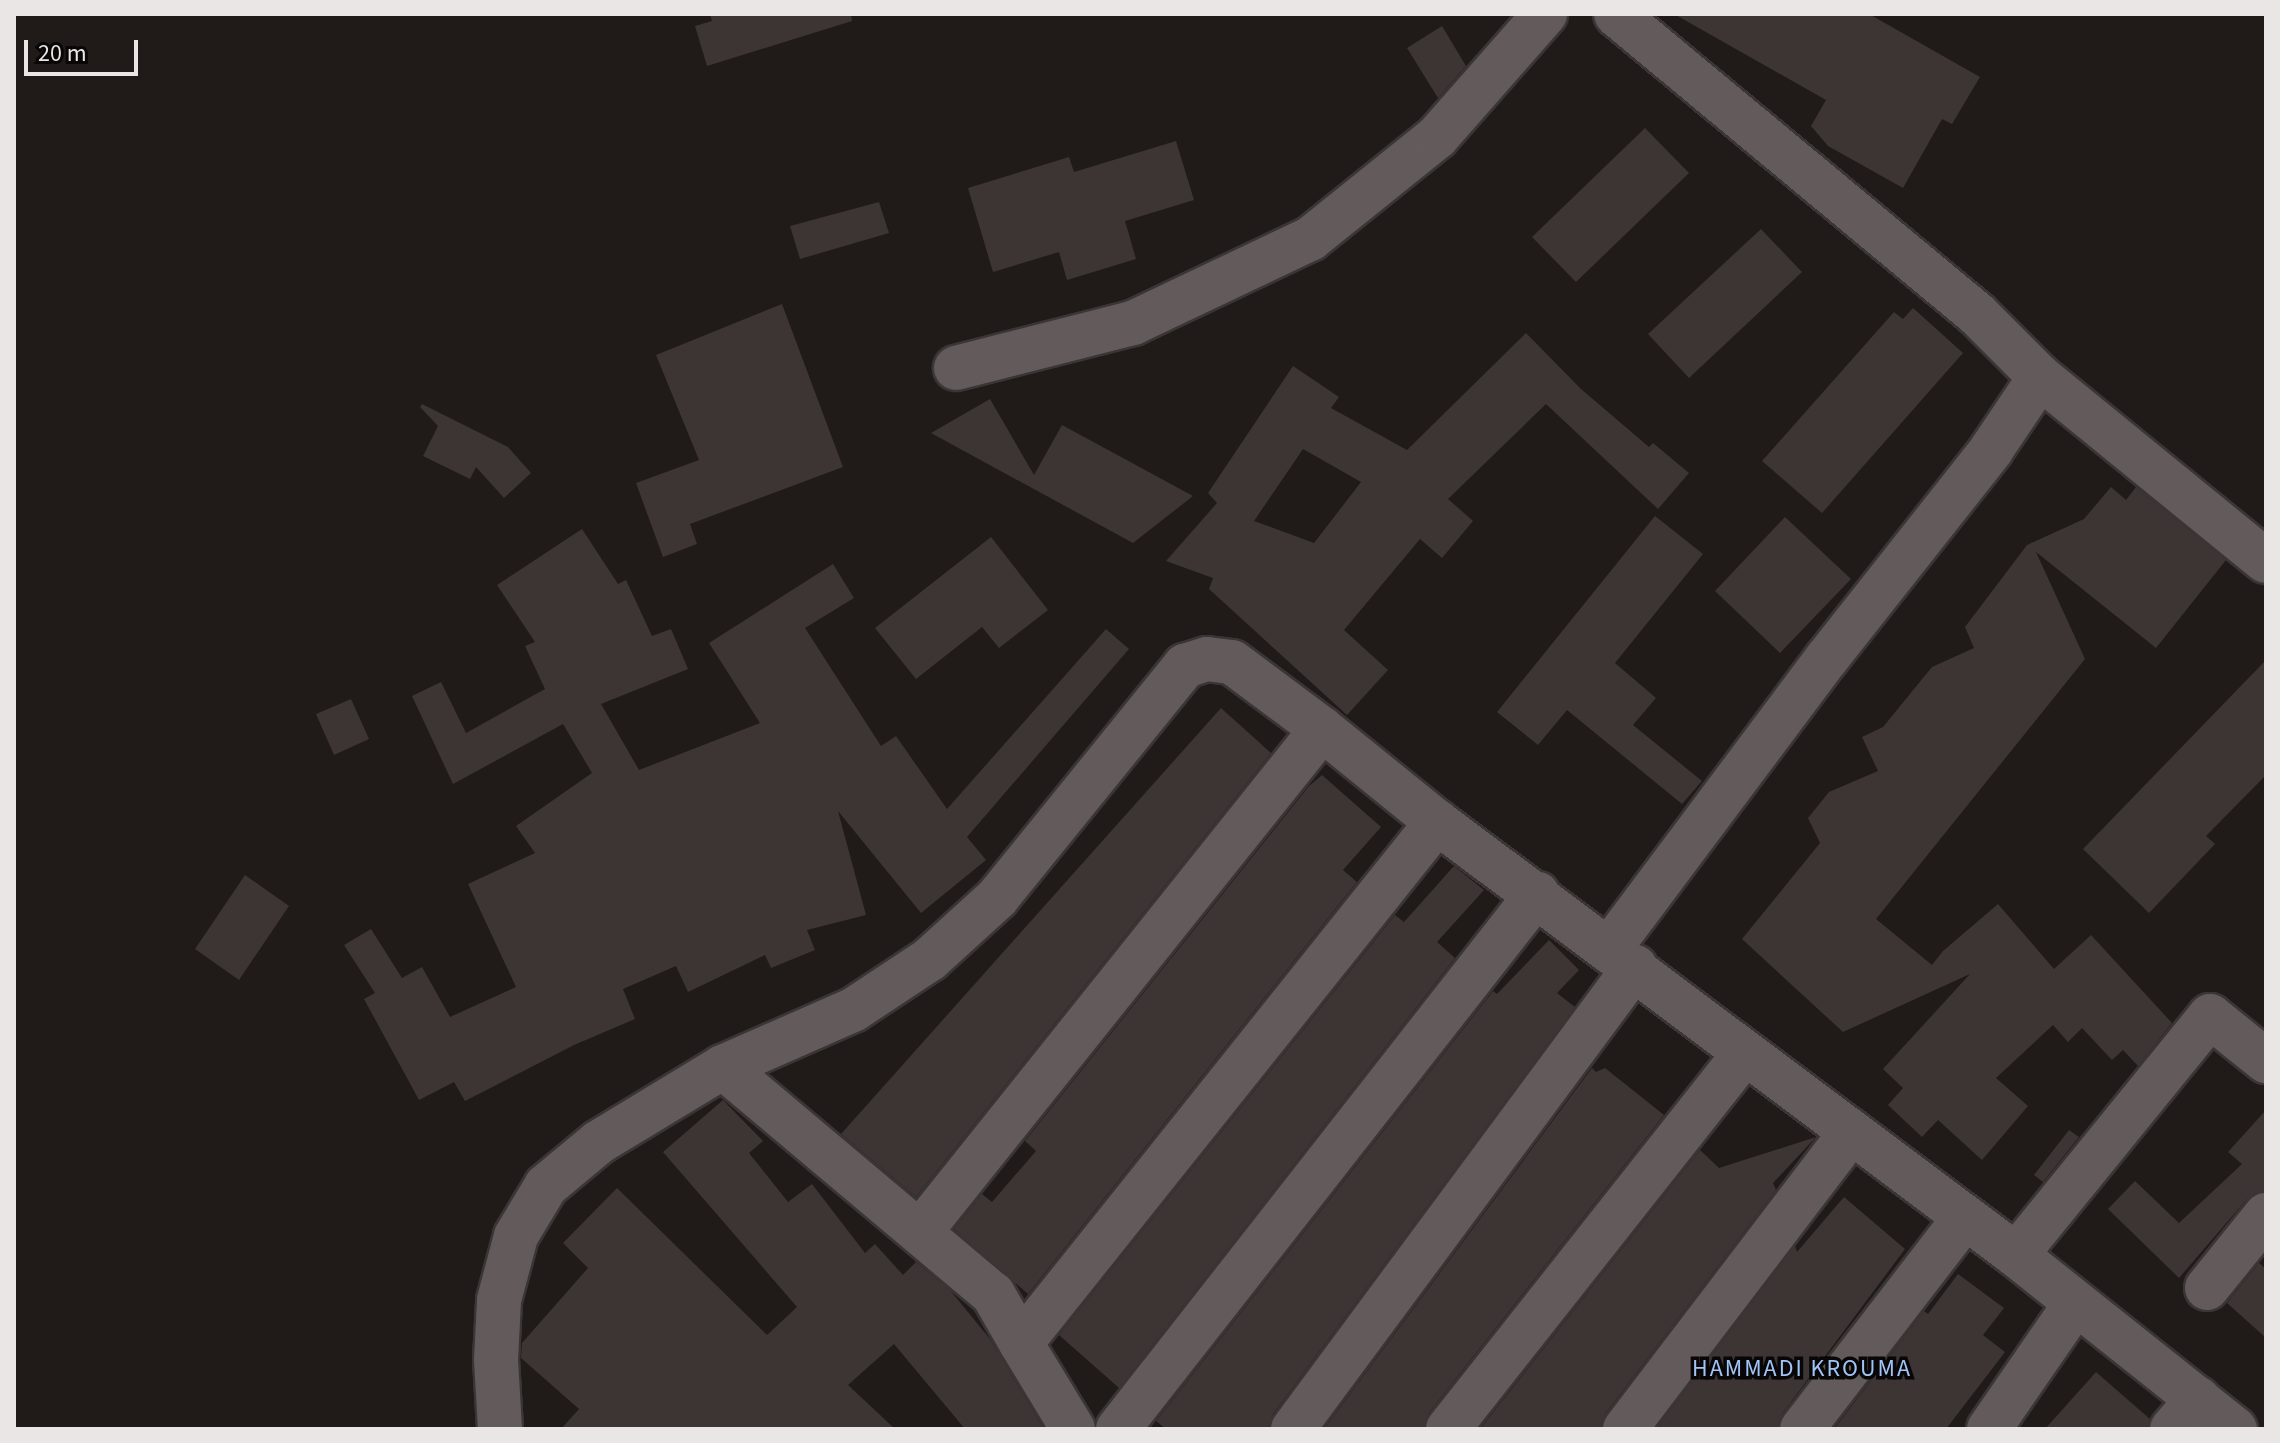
<!DOCTYPE html>
<style>
body{margin:0}
#map{position:relative;width:2280px;height:1443px;overflow:hidden;background:#201a19;font-family:"Source Sans 3",sans-serif}
div>[style]{position:absolute}
[style*='--x']{left:calc(var(--x)*1px);top:calc(var(--y)*1px);width:calc(var(--w)*1px);rotate:calc(var(--a)*1deg)}
.building>*{inset:0;background:#3c3534}
.roads{filter:drop-shadow(2px 0 #3a3636) drop-shadow(-2px 0 #3a3636) drop-shadow(0 2px #3a3636) drop-shadow(0 -2px #3a3636)}
.minor>*{height:44px;margin:-22px;padding:0 22px;transform-origin:22px;border-radius:22px;background:#635b5b}
.tertiary>*{height:44px;margin:-22px;padding:0 22px;transform-origin:22px;border-radius:22px;background:#635b5b}
span{translate:-50% -50%;white-space:nowrap;text-align:center;line-height:1.15;-webkit-text-stroke:7px #080606;paint-order:stroke}
.quarter-label{font-size:24px;color:#9fc4f5;letter-spacing:2px}
.frame{position:absolute;inset:0;border:16px solid #eae6e5;pointer-events:none}
.scale{position:absolute;left:24px;top:40px;width:114px;height:36px;box-sizing:border-box;border:4px solid #eae6e5;border-top:0;padding-left:10px;font-size:24px;line-height:28px;white-space:nowrap;color:#eae6e5;-webkit-text-stroke:6px #080606;paint-order:stroke}
</style>
<div id="map">
<div class="building">
<div style="clip-path:polygon(710px 14px,851px 14px,852px 21px,707px 66px,695px 26px,712px 21px)"></div>
<div style="clip-path:polygon(1674px 14px,1869px 14px,1980px 77px,1952px 124px,1942px 119px,1903px 188px,1828px 146px,1811px 126px,1826px 100px)"></div>
<div style="clip-path:polygon(1442px 26px,1466px 66px,1438px 98px,1407px 48px)"></div>
<div style="clip-path:polygon(1645px 128px,1689px 173px,1576px 282px,1532px 237px)"></div>
<div style="clip-path:polygon(1176px 141px,1194px 200px,1125px 221px,1136px 259px,1067px 280px,1059px 252px,993px 272px,968px 188px,1069px 157px,1074px 172px)"></div>
<div style="clip-path:polygon(879px 202px,889px 233px,800px 259px,790px 226px)"></div>
<div style="clip-path:polygon(1761px 229px,1802px 272px,1689px 378px,1648px 334px)"></div>
<div style="clip-path:polygon(782px 304px,843px 467px,690px 524px,697px 544px,663px 557px,636px 483px,699px 460px,656px 355px)"></div>
<div style="clip-path:polygon(1913px 308px,1963px 353px,1822px 513px,1762px 461px,1894px 312px,1903px 319px)"></div>
<div style="clip-path:polygon(evenodd,1526px 333px,1581px 389px,1649px 447px,1653px 443px,1689px 473px,1658px 509px,1546px 404px,1448px 499px,1473px 521px,1442px 558px,1420px 539px,1344px 630px,1388px 670px,1347px 715px,1209px 589px,1213px 578px,1166px 561px,1217px 503px,1208px 493px,1293px 366px,1339px 397px,1331px 408px,1407px 450px,1526px 333px,1303px 449px,1361px 482px,1314px 543px,1254px 521px,1303px 449px)"></div>
<div style="clip-path:polygon(990px 399px,1034px 475px,1062px 425px,1193px 496px,1133px 543px,931px 433px)"></div>
<div style="clip-path:polygon(422px 404px,508px 447px,531px 473px,504px 498px,476px 467px,470px 479px,423px 456px,438px 426px,420px 407px)"></div>
<div style="clip-path:polygon(2111px 487px,2126px 500px,2136px 487px,2226px 560px,2156px 648px,2036px 552px,2085px 659px,1876px 919px,1932px 965px,1943px 951px,1998px 904px,2054px 969px,2091px 935px,2172px 1023px,2138px 1066px,2123px 1050px,2112px 1060px,2082px 1028px,2068px 1042px,2053px 1025px,1996px 1078px,2028px 1106px,1982px 1160px,1938px 1120px,1922px 1137px,1888px 1105px,1903px 1088px,1883px 1069px,1970px 974px,1843px 1032px,1742px 939px,1820px 843px,1808px 818px,1829px 792px,1878px 771px,1862px 737px,1883px 727px,1932px 667px,1974px 648px,1965px 627px,2027px 545px,2084px 519px)"></div>
<div style="clip-path:polygon(1655px 516px,1703px 554px,1615px 663px,1656px 698px,1633px 725px,1702px 781px,1682px 804px,1567px 710px,1538px 745px,1497px 712px)"></div>
<div style="clip-path:polygon(1785px 517px,1851px 579px,1780px 653px,1715px 591px)"></div>
<div style="clip-path:polygon(582px 529px,618px 584px,626px 580px,652px 636px,671px 629px,688px 669px,601px 704px,639px 770px,760px 723px,709px 643px,833px 564px,854px 598px,805px 628px,881px 746px,896px 736px,947px 809px,1106px 629px,1129px 649px,967px 837px,986px 860px,921px 913px,838px 811px,866px 915px,807px 930px,815px 950px,771px 968px,765px 955px,688px 992px,676px 966px,623px 989px,635px 1019px,574px 1045px,465px 1101px,454px 1082px,419px 1100px,364px 999px,375px 993px,344px 945px,371px 929px,402px 978px,422px 967px,450px 1017px,516px 987px,468px 884px,535px 853px,516px 826px,592px 773px,563px 724px,453px 784px,412px 696px,441px 682px,466px 733px,545px 689px,525px 646px,535px 642px,497px 585px)"></div>
<div style="clip-path:polygon(991px 537px,1048px 610px,999px 648px,982px 627px,916px 679px,875px 628px)"></div>
<div style="clip-path:polygon(2266px 660px,2266px 775px,2206px 836px,2215px 844px,2149px 913px,2083px 849px)"></div>
<div style="clip-path:polygon(351px 699px,369px 739px,334px 755px,316px 714px)"></div>
<div style="clip-path:polygon(1221px 708px,1271px 753px,916px 1197px,841px 1134px)"></div>
<div style="clip-path:polygon(1322px 775px,1381px 827px,1343px 870px,1357px 882px,1028px 1294px,954px 1229px,982px 1194px,992px 1202px,1036px 1151px,1025px 1141px,1309px 786px)"></div>
<div style="clip-path:polygon(1454px 866px,1484px 890px,1437px 942px,1455px 958px,1119px 1388px,1059px 1335px,1395px 915px,1404px 922px)"></div>
<div style="clip-path:polygon(245px 875px,289px 906px,239px 980px,195px 949px)"></div>
<div style="clip-path:polygon(1549px 940px,1579px 970px,1557px 993px,1575px 1007px,1273px 1414px,1268px 1429px,1166px 1429px,1156px 1421px,1493px 991px,1497px 994px)"></div>
<div style="clip-path:polygon(1592px 1068px,1596px 1072px,1605px 1068px,1664px 1115px,1428px 1414px,1424px 1429px,1324px 1429px)"></div>
<div style="clip-path:polygon(723px 1100px,763px 1141px,749px 1153px,788px 1202px,812px 1184px,865px 1253px,875px 1244px,903px 1275px,916px 1262px,950px 1290px,990px 1339px,1044px 1429px,965px 1429px,894px 1344px,848px 1385px,895px 1429px,561px 1429px,579px 1409px,521px 1358px,522px 1343px,588px 1268px,563px 1243px,617px 1188px,767px 1335px,797px 1307px,663px 1152px)"></div>
<div style="clip-path:polygon(2266px 1110px,2266px 1191px,2247px 1199px,2179px 1278px,2108px 1209px,2135px 1181px,2179px 1223px,2242px 1164px,2228px 1152px)"></div>
<div style="clip-path:polygon(2069px 1130px,2079px 1137px,2043px 1182px,2034px 1175px)"></div>
<div style="clip-path:polygon(1816px 1137px,1773px 1183px,1776px 1190px,1605px 1414px,1601px 1429px,1480px 1429px,1700px 1150px,1719px 1168px)"></div>
<div style="clip-path:polygon(1844px 1197px,1905px 1249px,1782px 1414px,1778px 1429px,1656px 1429px,1795px 1246px,1797px 1252px)"></div>
<div style="clip-path:polygon(2259px 1263px,2266px 1269px,2266px 1338px,2227px 1303px)"></div>
<div style="clip-path:polygon(1958px 1274px,2004px 1308px,1983px 1335px,2005px 1352px,1946px 1429px,1834px 1429px,1924px 1311px,1928px 1314px)"></div>
<div style="clip-path:polygon(2096px 1372px,2150px 1419px,2148px 1429px,2045px 1429px)"></div>
</div>
<div class="roads">
<div class="minor">
<div style="--x:956;--y:368;--w:183;--a:-14.3"></div>
<div style="--x:1133;--y:323;--w:196;--a:-25.4"></div>
<div style="--x:1310;--y:239;--w:163;--a:-38.8"></div>
<div style="--x:1437;--y:137;--w:164;--a:-48.7"></div>
<div style="--x:2040;--y:377;--w:291;--a:39.2"></div>
<div style="--x:723;--y:1067;--w:353;--a:40.1"></div>
<div style="--x:993;--y:1294;--w:56;--a:60.3"></div>
<div style="--x:920;--y:1232;--w:644;--a:-51.37"></div>
<div style="--x:2016;--y:1255;--w:308;--a:-50.9"></div>
<div style="--x:2210;--y:1016;--w:72;--a:38.8"></div>
<div style="--x:2207;--y:1288;--w:94;--a:-51.1"></div>
<div style="--x:1073;--y:1429;--w:100;--a:-121.2"></div>
<div style="--x:1021;--y:1343;--w:667;--a:-51.39"></div>
<div style="--x:1118;--y:1429;--w:680;--a:-51.93"></div>
<div style="--x:1293;--y:1429;--w:575;--a:-53.49"></div>
<div style="--x:1448;--y:1429;--w:479;--a:-51.7"></div>
<div style="--x:1625;--y:1429;--w:373;--a:-52.7"></div>
<div style="--x:1802;--y:1429;--w:267;--a:-52.4"></div>
<div style="--x:1989;--y:1429;--w:153;--a:-55.4"></div>
<div style="--x:2172;--y:1429;--w:40;--a:-49"></div>
</div>
<div class="tertiary">
<div style="--x:1610;--y:948;--w:362;--a:-53.2"></div>
<div style="--x:1827;--y:658;--w:265;--a:-51.7"></div>
<div style="--x:1991;--y:450;--w:88;--a:-56.1"></div>
<div style="--x:2040;--y:377;--w:89;--a:-135"></div>
<div style="--x:1977;--y:314;--w:469;--a:-140.3"></div>
<div style="--x:500;--y:1429;--w:69;--a:-93.3"></div>
<div style="--x:496;--y:1360;--w:60;--a:-87.1"></div>
<div style="--x:499;--y:1300;--w:66;--a:-75.1"></div>
<div style="--x:516;--y:1236;--w:58;--a:-59"></div>
<div style="--x:546;--y:1186;--w:69;--a:-39.7"></div>
<div style="--x:599;--y:1142;--w:145;--a:-31.2"></div>
<div style="--x:723;--y:1067;--w:142;--a:-23.7"></div>
<div style="--x:853;--y:1010;--w:92;--a:-33.5"></div>
<div style="--x:930;--y:959;--w:91;--a:-42.3"></div>
<div style="--x:997;--y:898;--w:299;--a:-51"></div>
<div style="--x:1185;--y:666;--w:23;--a:-18"></div>
<div style="--x:1207;--y:659;--w:25;--a:7"></div>
<div style="--x:1232;--y:662;--w:112;--a:36.7"></div>
<div style="--x:1322;--y:729;--w:148;--a:39"></div>
<div style="--x:1437;--y:822;--w:723;--a:36.79"></div>
<div style="--x:2016;--y:1255;--w:280;--a:38.5"></div>
</div>
</div>
<div class="quarter-label">
<span style="left:1802px;top:1369px">HAMMADI KROUMA</span>
</div>
<div class="frame"></div>
<div class="scale">20 m</div>
</div>
